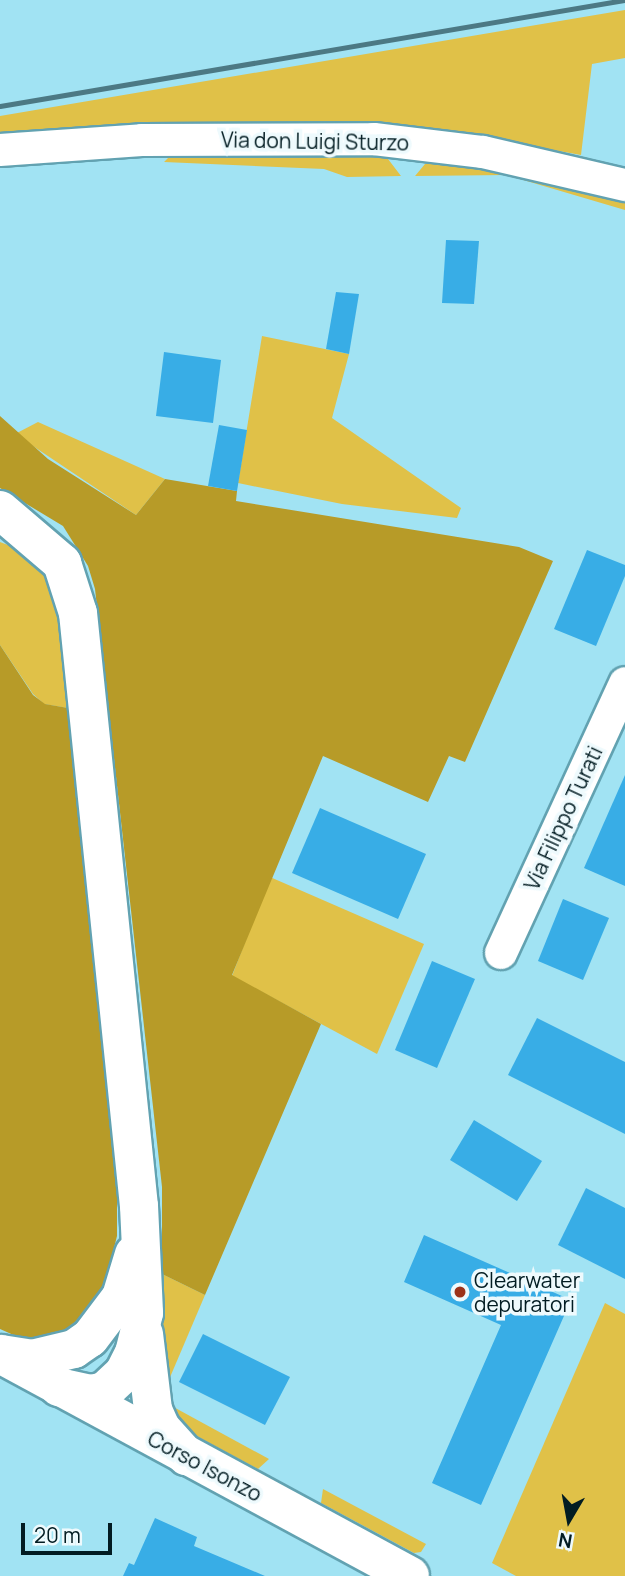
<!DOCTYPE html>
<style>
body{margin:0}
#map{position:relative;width:625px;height:1576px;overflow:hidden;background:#a1e3f3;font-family:Manrope,sans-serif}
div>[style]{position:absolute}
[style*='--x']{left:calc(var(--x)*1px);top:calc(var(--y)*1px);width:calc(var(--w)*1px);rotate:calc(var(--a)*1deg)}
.green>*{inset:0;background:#e0c148}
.forest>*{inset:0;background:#b79b28}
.building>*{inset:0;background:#38ade6}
.roads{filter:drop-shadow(2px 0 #62a2b1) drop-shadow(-2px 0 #62a2b1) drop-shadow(0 2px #62a2b1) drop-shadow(0 -2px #62a2b1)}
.minor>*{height:32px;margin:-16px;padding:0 16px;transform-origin:16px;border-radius:16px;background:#fff}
.tertiary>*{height:38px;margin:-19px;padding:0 19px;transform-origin:19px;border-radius:19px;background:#fff}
.trunk>*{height:38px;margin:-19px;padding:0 19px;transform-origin:19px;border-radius:19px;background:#fff}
.rail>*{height:5px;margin:-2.5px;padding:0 2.5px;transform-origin:2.5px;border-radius:2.5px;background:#4c7984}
.dots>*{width:19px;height:19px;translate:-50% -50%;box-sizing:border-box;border:4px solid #eefafd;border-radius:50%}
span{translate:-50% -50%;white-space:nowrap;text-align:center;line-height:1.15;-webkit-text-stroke:7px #eefafd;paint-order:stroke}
.street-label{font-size:21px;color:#021c22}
.poi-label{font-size:21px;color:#021c22}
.left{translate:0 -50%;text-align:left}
.north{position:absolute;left:534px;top:1485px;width:70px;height:70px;-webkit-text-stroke:5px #eefafd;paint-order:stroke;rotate:190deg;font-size:19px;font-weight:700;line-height:28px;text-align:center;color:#021c22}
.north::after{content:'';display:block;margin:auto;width:24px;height:32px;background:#021c22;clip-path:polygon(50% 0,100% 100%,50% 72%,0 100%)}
.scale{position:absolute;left:21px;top:1523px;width:91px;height:32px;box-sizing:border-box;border:4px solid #021c22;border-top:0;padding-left:9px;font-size:21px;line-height:24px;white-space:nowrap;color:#021c22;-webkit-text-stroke:5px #eefafd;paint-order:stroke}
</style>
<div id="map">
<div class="green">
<div style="clip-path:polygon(625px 10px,625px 58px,592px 64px,581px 155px,443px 130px,296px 122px,93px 127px,0 136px,0 116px)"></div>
<div style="clip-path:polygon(347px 151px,388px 159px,401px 176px,347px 177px,324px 169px,164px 162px,171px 155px)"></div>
<div style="clip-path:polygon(460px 163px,625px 200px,625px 210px,506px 175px,415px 176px,425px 164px)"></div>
<div style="clip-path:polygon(262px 336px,349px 354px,332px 418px,461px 508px,457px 518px,342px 504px,238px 483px)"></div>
<div style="clip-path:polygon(38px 422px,165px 479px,136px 515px,15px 434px)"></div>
<div style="clip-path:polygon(0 542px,21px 550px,49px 580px,60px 619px,68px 708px,44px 704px,33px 694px,0 645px)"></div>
<div style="clip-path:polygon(270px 877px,424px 944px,377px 1054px,232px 976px)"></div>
<div style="clip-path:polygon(162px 1274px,205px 1295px,168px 1382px,159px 1349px)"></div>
<div style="clip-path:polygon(605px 1303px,625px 1314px,625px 1576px,516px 1576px,492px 1563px)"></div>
<div style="clip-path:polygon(168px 1404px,269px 1459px,258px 1469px,200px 1438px,181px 1424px)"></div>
<div style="clip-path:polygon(323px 1489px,426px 1544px,421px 1552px,414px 1553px,321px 1503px)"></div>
</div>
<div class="forest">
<div style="clip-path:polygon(0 416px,48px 459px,136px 515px,165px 479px,237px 491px,236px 501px,519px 547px,553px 561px,465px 762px,449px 756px,428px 802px,323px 756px,232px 975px,321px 1024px,205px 1295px,162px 1274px,162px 1187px,95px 589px,88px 566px,63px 526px,0 488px)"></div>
<div style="clip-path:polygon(0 645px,33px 695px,45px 704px,68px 708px,117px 1194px,117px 1236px,103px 1293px,78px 1324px,47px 1338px,18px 1337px,0 1329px)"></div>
</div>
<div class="building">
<div style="clip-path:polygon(446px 240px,479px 241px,474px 304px,442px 303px)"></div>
<div style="clip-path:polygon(336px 292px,359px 294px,349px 354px,326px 349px)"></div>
<div style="clip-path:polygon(164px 352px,221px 360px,213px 423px,156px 416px)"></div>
<div style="clip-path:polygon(219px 425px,247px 430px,237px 491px,208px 486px)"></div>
<div style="clip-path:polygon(587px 550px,625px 565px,625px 576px,596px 646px,554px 629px)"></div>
<div style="clip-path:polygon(625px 775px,625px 886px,584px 868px)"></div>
<div style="clip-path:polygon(320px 808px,426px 854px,398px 919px,292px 873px)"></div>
<div style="clip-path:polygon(563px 899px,609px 918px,583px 980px,538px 961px)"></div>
<div style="clip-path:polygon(432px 961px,475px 979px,437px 1068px,395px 1050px)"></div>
<div style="clip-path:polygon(537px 1018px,625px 1062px,625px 1134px,508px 1075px)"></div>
<div style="clip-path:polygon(474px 1120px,542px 1161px,517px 1201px,450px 1160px)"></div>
<div style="clip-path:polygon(586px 1188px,625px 1208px,625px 1279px,558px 1245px)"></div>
<div style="clip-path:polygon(424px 1235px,571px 1300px,481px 1505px,432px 1483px,501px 1325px,404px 1282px)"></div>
<div style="clip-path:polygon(203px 1334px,290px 1377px,265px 1425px,179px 1382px)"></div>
<div style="clip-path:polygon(155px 1518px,197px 1537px,194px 1546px,265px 1576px,123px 1576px,129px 1563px,134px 1565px)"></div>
</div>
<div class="roads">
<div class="minor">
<div style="--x:0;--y:150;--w:142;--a:-4"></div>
<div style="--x:142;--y:140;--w:232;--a:-0.2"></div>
<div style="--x:374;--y:139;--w:110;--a:6.8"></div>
<div style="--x:483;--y:152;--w:146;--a:13.1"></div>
<div style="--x:501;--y:953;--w:297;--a:-65.3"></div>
</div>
<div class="tertiary">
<div style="--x:0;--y:1354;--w:466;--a:28.4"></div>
</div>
<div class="trunk">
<div style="--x:0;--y:510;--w:82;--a:40.5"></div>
<div style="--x:62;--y:563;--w:52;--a:72.3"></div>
<div style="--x:78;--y:613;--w:596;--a:84.13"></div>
<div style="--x:139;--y:1206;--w:107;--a:87.3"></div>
<div style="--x:144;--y:1313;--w:41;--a:104"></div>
<div style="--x:134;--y:1353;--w:22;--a:117"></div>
<div style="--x:124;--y:1373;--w:26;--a:137"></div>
<div style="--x:105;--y:1391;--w:14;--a:168"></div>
<div style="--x:91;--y:1394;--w:33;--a:-168"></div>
<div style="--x:144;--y:1334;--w:77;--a:83.2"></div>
<div style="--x:153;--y:1410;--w:20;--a:66"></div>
<div style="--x:161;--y:1428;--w:38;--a:48"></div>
<div style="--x:1;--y:1354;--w:31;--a:9"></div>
<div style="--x:32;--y:1359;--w:43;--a:-13.4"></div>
<div style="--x:74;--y:1349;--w:19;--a:-35"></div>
<div style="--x:90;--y:1338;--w:51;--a:-52.9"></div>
<div style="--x:121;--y:1297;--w:45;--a:-73.2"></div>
</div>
</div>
<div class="rail">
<div style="--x:0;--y:106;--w:633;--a:-9.64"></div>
</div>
<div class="dots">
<div style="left:460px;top:1292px;background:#9c331a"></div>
</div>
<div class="street-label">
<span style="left:315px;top:141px;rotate:1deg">Via don Luigi Sturzo</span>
<span style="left:563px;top:818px;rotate:-65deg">Via Filippo Turati</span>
<span style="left:205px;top:1466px;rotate:28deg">Corso Isonzo</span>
</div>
<div class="poi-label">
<span class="left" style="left:474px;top:1292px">Clearwater<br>depuratori</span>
</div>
<div class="north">N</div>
<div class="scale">20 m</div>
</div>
